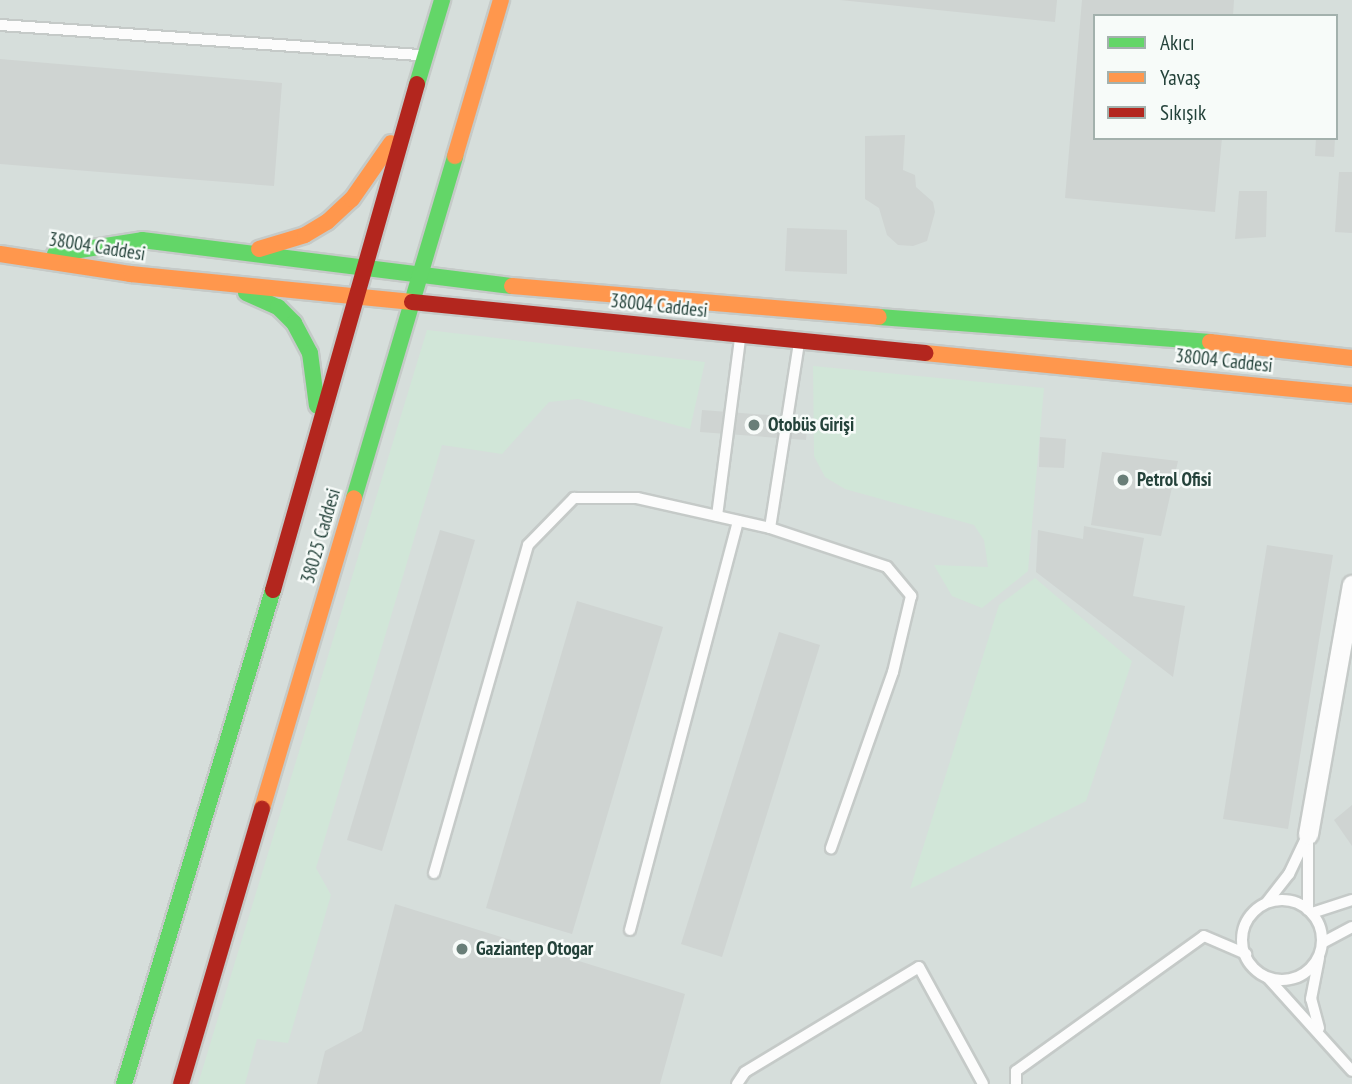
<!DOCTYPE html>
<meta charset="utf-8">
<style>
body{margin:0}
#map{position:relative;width:1352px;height:1084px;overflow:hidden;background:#e8edeb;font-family:"PT Sans Narrow",sans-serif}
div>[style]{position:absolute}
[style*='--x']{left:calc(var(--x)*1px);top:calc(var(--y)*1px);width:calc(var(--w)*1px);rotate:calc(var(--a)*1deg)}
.built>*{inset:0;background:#d6dedb}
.green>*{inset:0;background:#d1e6d8}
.building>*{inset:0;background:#cfd4d2}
.roads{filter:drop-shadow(2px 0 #c5cac8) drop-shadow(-2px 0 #c5cac8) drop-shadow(0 2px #c5cac8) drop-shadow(0 -2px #c5cac8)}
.lane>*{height:10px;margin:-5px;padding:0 5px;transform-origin:5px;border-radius:5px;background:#fcfcfc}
.lane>.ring{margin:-5px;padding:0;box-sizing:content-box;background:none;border:10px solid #fcfcfc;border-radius:50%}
.street>*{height:19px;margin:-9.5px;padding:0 9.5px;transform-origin:9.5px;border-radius:9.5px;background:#fcfcfc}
.fast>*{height:16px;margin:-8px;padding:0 8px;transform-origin:8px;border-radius:8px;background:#63d668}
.slow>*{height:16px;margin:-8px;padding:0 8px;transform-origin:8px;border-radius:8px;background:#ff974d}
.jam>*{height:16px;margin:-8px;padding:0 8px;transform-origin:8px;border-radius:8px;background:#b3261e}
.dots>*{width:19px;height:19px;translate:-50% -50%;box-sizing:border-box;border:4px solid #f7fbf9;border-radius:50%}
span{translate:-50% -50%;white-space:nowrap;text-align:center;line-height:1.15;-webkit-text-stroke:5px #f7fbf9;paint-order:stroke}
.street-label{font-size:19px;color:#24423a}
.poi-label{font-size:19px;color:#24423a;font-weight:700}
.left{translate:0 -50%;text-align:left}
.legend{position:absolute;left:1093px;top:14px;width:245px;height:126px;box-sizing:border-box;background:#f7fbf9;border:2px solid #a3b1ad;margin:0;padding:9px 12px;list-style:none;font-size:21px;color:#24423a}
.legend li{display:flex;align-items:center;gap:14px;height:35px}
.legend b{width:35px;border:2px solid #a3b1ad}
</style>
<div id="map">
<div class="built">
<div style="clip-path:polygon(evenodd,0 0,1352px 0,1352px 1084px,0 1084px,0 0,1095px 16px,1336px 16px,1336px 138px,1095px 138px,1095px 16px)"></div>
</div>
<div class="green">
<div style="clip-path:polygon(427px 330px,705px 362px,690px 429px,578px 399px,549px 402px,502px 454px,442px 445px,316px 868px,331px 895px,288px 1043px,257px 1039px,245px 1084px,198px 1084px)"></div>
<div style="clip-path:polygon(813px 366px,1044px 388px,1028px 571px,982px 608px,952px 596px,934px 565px,988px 567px,984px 540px,974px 525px,845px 489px,825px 477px,814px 456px)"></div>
<div style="clip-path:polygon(1035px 578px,1132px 661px,1086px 801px,910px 889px,999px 605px)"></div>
</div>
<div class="building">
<div style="clip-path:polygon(840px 0,1057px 0,1055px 22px)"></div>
<div style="clip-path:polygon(1082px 0,1234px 0,1233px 16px,1095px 16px,1095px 138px,1222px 138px,1215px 212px,1065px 198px)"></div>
<div style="clip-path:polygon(0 59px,282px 83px,274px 186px,0 164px)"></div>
<div style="clip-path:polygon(905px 135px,903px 170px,915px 175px,916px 187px,933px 202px,935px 212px,927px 241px,913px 246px,898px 245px,887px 235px,879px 208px,865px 199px,865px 136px)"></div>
<div style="clip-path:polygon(1316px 138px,1335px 138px,1334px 157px,1315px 156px)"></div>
<div style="clip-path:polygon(1339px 172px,1352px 172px,1352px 233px,1335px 232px)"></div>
<div style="clip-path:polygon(1239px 191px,1267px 191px,1266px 237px,1235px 239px)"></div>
<div style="clip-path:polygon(787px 228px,847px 230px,847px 274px,785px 271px)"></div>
<div style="clip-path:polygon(702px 410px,808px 418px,806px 440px,700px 432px)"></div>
<div style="clip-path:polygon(1040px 437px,1066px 439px,1064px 468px,1039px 467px)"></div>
<div style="clip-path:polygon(1102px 452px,1178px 461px,1161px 536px,1091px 525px)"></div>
<div style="clip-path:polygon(1084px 526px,1144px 538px,1133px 596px,1185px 606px,1173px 677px,1036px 572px,1038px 530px,1083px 539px)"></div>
<div style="clip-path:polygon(440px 530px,475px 540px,382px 851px,347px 840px)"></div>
<div style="clip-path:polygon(1267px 545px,1333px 555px,1288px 829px,1223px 819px)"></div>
<div style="clip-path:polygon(577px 601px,663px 627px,572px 934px,486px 908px)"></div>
<div style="clip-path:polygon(779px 632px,820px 645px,722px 957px,681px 944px)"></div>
<div style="clip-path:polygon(1352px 805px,1352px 846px,1334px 820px)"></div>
<div style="clip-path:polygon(395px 904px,685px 994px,660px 1084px,317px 1084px,325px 1051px,362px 1031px)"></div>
</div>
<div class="roads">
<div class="lane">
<div style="--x:0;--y:25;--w:423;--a:4.1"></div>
<div style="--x:717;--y:516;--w:179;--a:-82.6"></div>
<div style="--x:770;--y:528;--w:188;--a:-81.1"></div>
<div style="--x:1308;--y:835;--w:75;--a:90"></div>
<div style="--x:434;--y:873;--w:341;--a:-74"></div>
<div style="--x:528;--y:545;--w:66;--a:-45.6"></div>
<div style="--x:574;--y:498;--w:63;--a:0"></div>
<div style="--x:637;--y:498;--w:136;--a:12.7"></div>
<div style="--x:770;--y:528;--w:123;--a:18.4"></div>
<div style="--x:887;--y:567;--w:38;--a:50"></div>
<div style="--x:911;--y:596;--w:78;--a:103.3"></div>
<div style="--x:893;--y:672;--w:187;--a:109.4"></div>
<div class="ring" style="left:1242px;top:900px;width:70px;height:70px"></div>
<div style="--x:1267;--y:902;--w:36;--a:-52"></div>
<div style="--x:1289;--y:874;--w:44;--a:-64.6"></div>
<div style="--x:1312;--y:913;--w:42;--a:-18"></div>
<div style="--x:630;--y:930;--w:423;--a:-75.2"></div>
<div style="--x:1322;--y:943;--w:34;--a:-28"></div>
<div style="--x:1268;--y:978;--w:125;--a:47.9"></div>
<div style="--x:1319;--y:1028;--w:30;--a:-105"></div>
<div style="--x:1311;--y:999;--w:42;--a:-79"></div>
<div style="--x:737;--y:1084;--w:14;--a:-56"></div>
<div style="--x:745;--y:1072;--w:203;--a:-31.1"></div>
<div style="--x:919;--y:967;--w:133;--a:61.3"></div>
<div style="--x:1016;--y:1084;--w:13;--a:-90"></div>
<div style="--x:1016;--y:1071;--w:231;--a:-35.7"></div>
<div style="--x:1204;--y:936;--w:46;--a:23.2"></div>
</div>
<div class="street">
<div style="--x:1308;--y:834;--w:253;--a:-80"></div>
</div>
<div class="fast">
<div style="--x:417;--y:84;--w:88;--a:-73.4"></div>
<div style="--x:55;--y:254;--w:88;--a:-9.1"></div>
<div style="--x:142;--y:240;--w:373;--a:7.1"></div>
<div style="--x:246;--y:293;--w:35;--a:24"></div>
<div style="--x:278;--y:307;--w:23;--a:45"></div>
<div style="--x:294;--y:323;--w:34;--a:62"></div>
<div style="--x:310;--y:353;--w:53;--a:82.5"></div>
<div style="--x:879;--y:317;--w:332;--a:4.3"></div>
<div style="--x:354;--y:498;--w:357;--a:-73.5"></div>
<div style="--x:124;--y:1084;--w:516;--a:-73.22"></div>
</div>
<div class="slow">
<div style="--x:455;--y:156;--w:163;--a:-73.6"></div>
<div style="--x:259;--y:249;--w:48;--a:-16.9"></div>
<div style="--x:305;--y:235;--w:26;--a:-31"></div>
<div style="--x:327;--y:222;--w:34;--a:-43"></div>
<div style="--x:352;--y:199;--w:68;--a:-55.1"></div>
<div style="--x:0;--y:254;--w:133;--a:8.7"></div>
<div style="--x:131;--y:274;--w:282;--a:5.7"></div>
<div style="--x:512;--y:286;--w:368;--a:4.8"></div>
<div style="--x:1210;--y:342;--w:143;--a:6.4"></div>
<div style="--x:925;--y:353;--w:429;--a:5.6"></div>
<div style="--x:262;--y:809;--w:324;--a:-73.5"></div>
</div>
<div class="jam">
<div style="--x:412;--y:302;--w:516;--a:5.68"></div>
<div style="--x:273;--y:590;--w:526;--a:-74.11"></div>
<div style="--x:181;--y:1084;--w:287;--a:-73.6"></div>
</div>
</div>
<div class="dots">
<div style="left:754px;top:425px;background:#697e78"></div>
<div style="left:1123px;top:480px;background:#697e78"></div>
<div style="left:462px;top:949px;background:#697e78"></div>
</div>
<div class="street-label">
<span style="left:97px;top:247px;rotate:9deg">38004 Caddesi</span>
<span style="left:659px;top:306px;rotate:6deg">38004 Caddesi</span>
<span style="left:1224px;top:361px;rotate:6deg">38004 Caddesi</span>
<span style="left:321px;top:536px;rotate:-74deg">38025 Caddesi</span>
</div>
<div class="poi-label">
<span class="left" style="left:768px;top:425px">Otobüs Girişi</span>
<span class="left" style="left:1137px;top:480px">Petrol Ofisi</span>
<span class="left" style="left:476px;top:949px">Gaziantep Otogar</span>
</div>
<ul class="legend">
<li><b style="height:9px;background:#63d668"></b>Akıcı</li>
<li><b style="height:9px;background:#ff974d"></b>Yavaş</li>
<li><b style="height:9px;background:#b3261e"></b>Sıkışık</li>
</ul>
</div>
